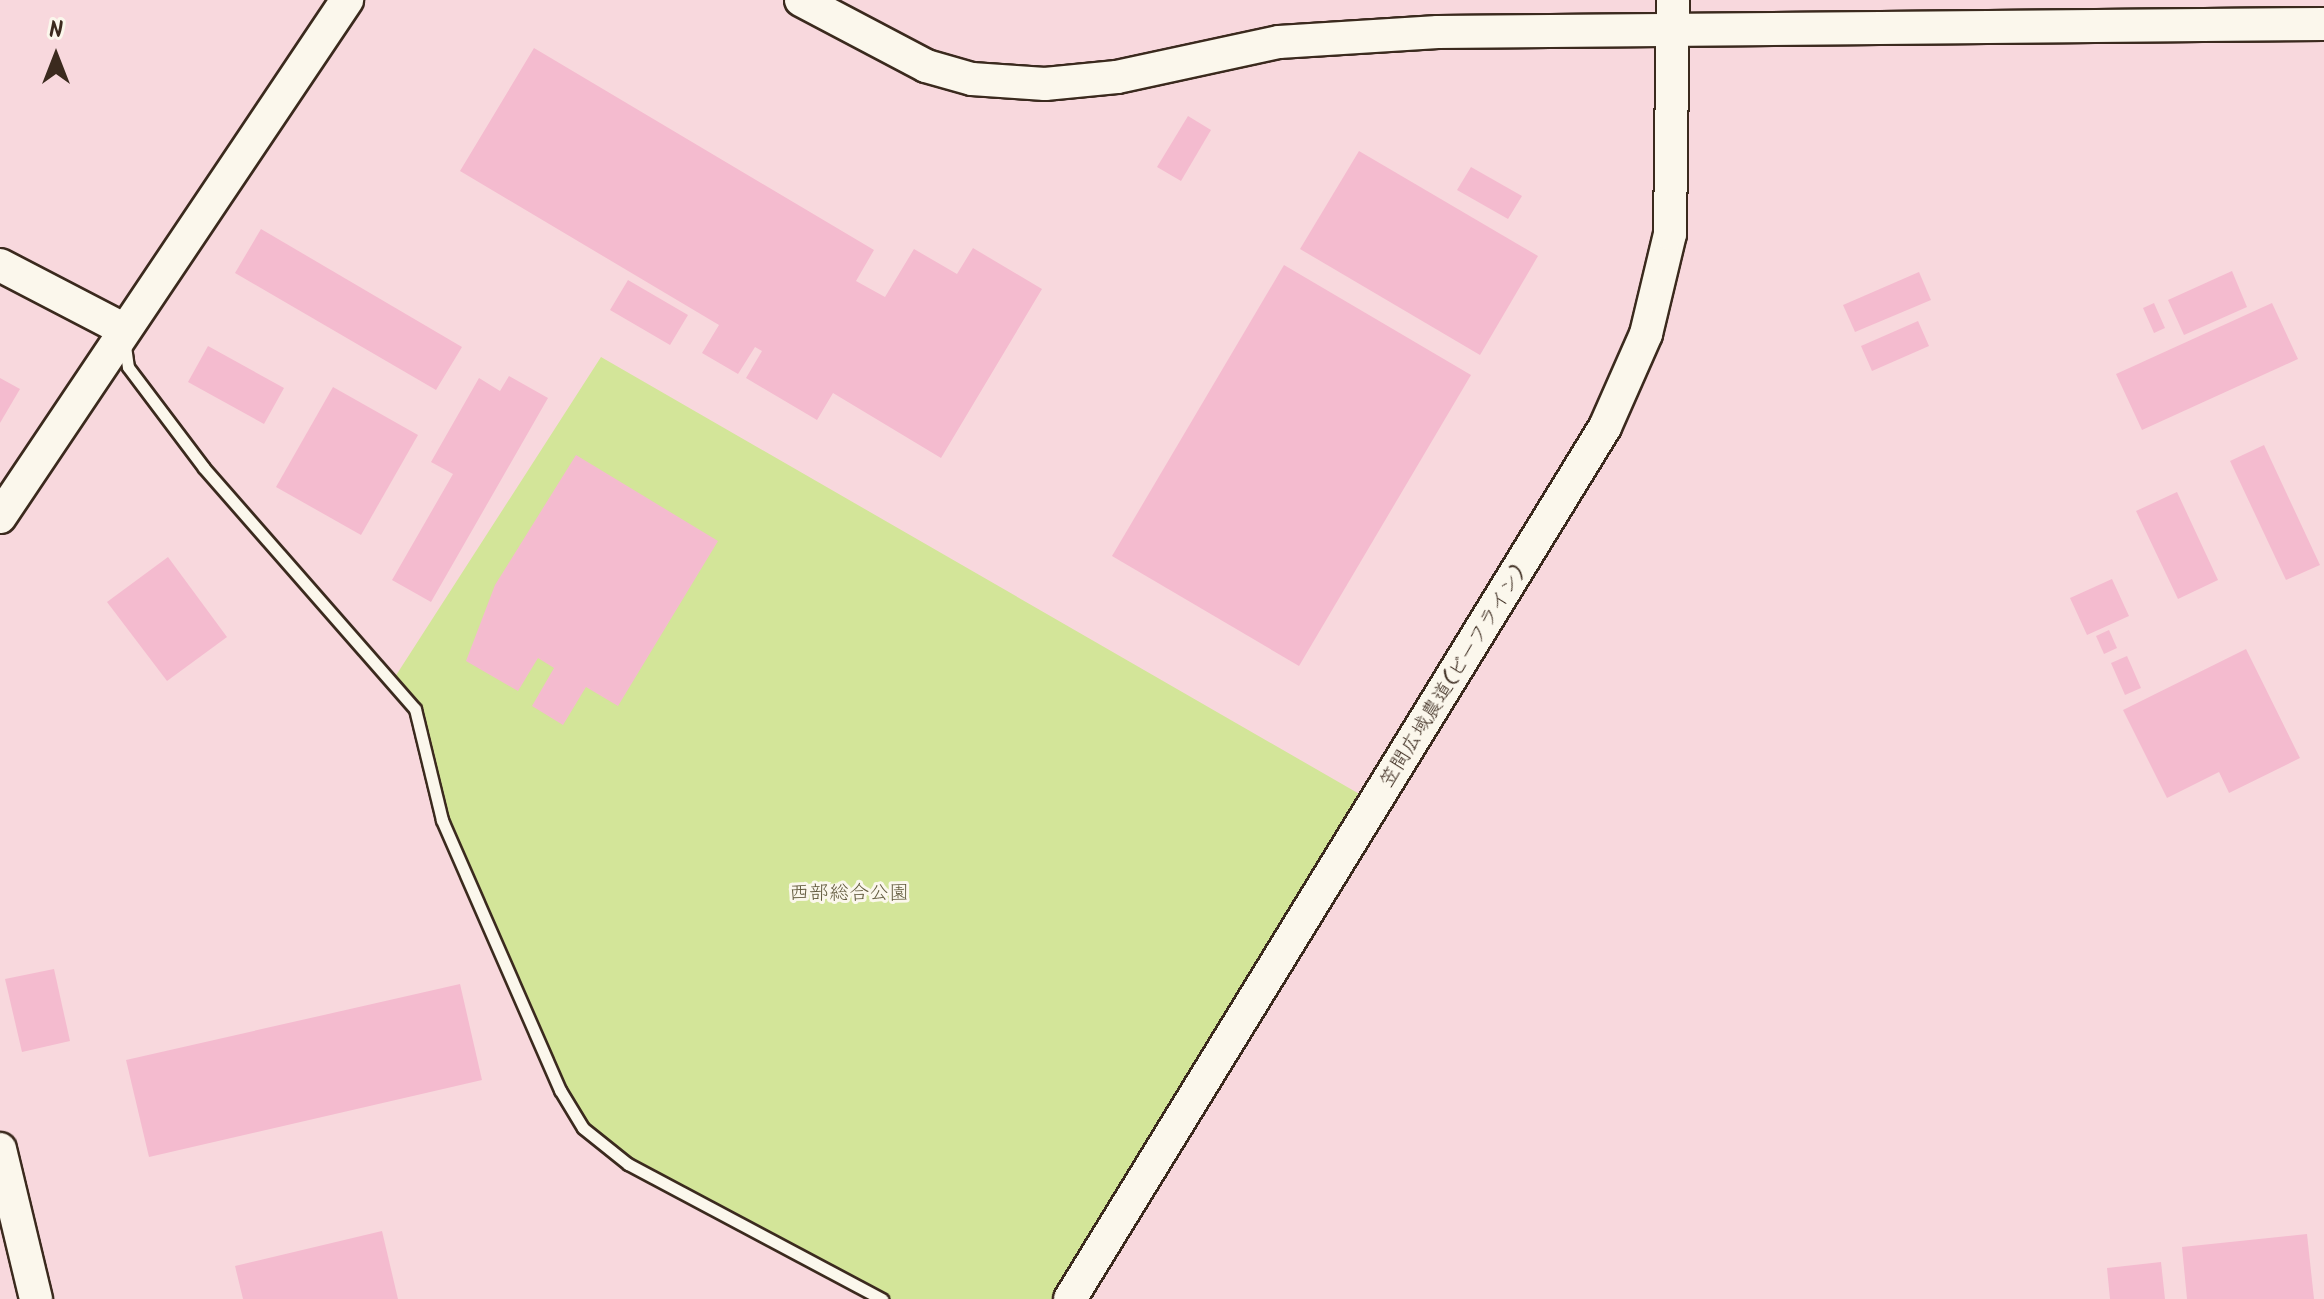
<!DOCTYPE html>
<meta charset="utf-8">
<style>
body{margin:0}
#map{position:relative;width:2324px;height:1299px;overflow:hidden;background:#f9e5e3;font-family:Kalam,"Klee One",sans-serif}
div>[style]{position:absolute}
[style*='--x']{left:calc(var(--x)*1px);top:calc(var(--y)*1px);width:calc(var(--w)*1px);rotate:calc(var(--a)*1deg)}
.built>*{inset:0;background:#f8d8dd}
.green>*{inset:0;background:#d3e599}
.building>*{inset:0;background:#f4bbcf}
.roads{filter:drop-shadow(2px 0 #3b2a1e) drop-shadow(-2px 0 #3b2a1e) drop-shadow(0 2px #3b2a1e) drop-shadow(0 -2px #3b2a1e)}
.lane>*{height:11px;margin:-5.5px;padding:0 5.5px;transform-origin:5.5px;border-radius:5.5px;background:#fbf7ec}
.secondary>*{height:32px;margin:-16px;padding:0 16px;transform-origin:16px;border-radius:16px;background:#fbf7ec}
span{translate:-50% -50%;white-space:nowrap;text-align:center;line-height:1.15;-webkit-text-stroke:6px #fbf7ec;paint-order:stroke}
.street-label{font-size:20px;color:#3b2a1e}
.park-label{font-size:20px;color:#61593d}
.north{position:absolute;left:16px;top:16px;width:80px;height:80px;-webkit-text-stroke:6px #fbf7ec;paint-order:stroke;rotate:0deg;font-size:22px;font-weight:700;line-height:32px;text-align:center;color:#3b2a1e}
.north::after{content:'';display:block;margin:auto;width:28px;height:36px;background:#3b2a1e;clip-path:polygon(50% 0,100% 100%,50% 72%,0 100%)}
</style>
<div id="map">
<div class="built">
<div style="clip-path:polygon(0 0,2324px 0,2324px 1299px,0 1299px)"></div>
</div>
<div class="green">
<div style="clip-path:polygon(601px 357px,1375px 803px,1070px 1299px,882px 1299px,628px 1164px,583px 1128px,442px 820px,423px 731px,393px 680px)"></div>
</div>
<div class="building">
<div style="clip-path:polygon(534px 48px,874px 250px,856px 281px,885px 297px,914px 249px,957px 274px,973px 248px,1042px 289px,941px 458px,833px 393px,817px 420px,746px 378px,762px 351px,755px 347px,738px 374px,702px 353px,719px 325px,460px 171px)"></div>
<div style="clip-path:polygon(1188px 116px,1211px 130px,1181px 181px,1157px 167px)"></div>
<div style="clip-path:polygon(1359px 151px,1538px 256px,1480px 355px,1300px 249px)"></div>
<div style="clip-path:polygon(1471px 167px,1522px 196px,1508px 219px,1457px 190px)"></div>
<div style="clip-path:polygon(261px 229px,462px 347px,436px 390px,235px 273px)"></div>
<div style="clip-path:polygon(1284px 265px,1471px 375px,1299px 666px,1112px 556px)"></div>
<div style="clip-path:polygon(2232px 271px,2247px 307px,2184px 335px,2168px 300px)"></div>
<div style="clip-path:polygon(1919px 272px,1931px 300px,1855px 332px,1843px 305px)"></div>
<div style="clip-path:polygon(628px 280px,688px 315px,670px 345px,610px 310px)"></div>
<div style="clip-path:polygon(2154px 303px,2165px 328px,2154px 333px,2143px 308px)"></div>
<div style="clip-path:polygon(2272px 303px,2298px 359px,2142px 430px,2116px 374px)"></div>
<div style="clip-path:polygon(1918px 321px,1929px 346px,1872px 371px,1861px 346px)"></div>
<div style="clip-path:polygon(208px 346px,284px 388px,264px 424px,188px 382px)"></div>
<div style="clip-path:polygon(509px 376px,548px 398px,431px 602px,392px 580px,453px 474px,431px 462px,479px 378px,500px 391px)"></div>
<div style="clip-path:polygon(0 378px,20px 389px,0 423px)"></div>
<div style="clip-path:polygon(333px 387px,418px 435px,361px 535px,276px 487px)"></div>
<div style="clip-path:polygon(2264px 445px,2320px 565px,2286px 580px,2230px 461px)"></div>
<div style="clip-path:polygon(576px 455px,718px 541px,618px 706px,586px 687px,563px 725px,532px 706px,554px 668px,538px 658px,518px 691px,466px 661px,495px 585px)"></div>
<div style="clip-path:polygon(2177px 492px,2218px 580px,2178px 599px,2136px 511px)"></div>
<div style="clip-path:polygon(168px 557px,227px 637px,167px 681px,107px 602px)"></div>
<div style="clip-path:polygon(2112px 579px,2129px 616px,2087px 635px,2070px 598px)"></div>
<div style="clip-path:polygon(2109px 630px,2117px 648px,2104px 654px,2096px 636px)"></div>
<div style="clip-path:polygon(2246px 649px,2300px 758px,2229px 793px,2219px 772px,2167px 798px,2123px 710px)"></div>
<div style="clip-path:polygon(2127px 656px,2141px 688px,2125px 695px,2111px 663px)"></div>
<div style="clip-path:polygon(54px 969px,70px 1041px,22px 1052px,5px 979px)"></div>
<div style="clip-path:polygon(460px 984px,482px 1080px,149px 1157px,126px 1060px)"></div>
<div style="clip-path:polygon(382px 1231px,398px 1299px,243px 1299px,235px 1266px)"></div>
<div style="clip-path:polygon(2307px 1234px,2314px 1299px,2187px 1299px,2182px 1247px)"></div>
<div style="clip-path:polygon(2161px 1262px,2165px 1299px,2110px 1299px,2107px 1268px)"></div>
</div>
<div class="roads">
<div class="lane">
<div style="--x:125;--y:346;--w:21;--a:82"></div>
<div style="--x:128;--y:367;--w:126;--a:53"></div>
<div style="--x:204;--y:468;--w:320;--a:48.8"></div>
<div style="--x:415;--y:709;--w:114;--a:76.3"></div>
<div style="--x:442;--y:820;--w:295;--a:66.4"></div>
<div style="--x:560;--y:1090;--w:44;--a:58.8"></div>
<div style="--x:583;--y:1128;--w:58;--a:38.7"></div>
<div style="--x:628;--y:1164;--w:288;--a:28"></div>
</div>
<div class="secondary">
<div style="--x:801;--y:0;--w:141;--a:27.8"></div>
<div style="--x:926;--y:66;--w:48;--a:15.8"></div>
<div style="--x:972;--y:79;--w:73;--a:3.9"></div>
<div style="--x:1045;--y:84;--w:72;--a:-5.6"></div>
<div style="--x:1117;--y:77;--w:166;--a:-12.2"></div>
<div style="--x:1279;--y:42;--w:159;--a:-3.6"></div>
<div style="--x:1438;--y:32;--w:886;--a:-0.52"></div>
<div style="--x:0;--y:265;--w:136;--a:27.5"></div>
<div style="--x:0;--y:517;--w:623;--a:-56.13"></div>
<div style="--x:0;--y:1149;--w:154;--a:76.5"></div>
<div style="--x:1070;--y:1299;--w:1023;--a:-58.47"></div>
<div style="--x:1605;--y:427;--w:102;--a:-66.2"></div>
<div style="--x:1646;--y:334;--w:103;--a:-76.5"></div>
<div style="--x:1670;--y:234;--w:234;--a:-89.3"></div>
</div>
</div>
<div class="street-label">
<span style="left:1454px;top:677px;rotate:-58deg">笠間広域農道(ビーフライン)</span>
</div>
<div class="park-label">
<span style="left:849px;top:894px">西部総合公園</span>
</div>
<div class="north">N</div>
</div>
